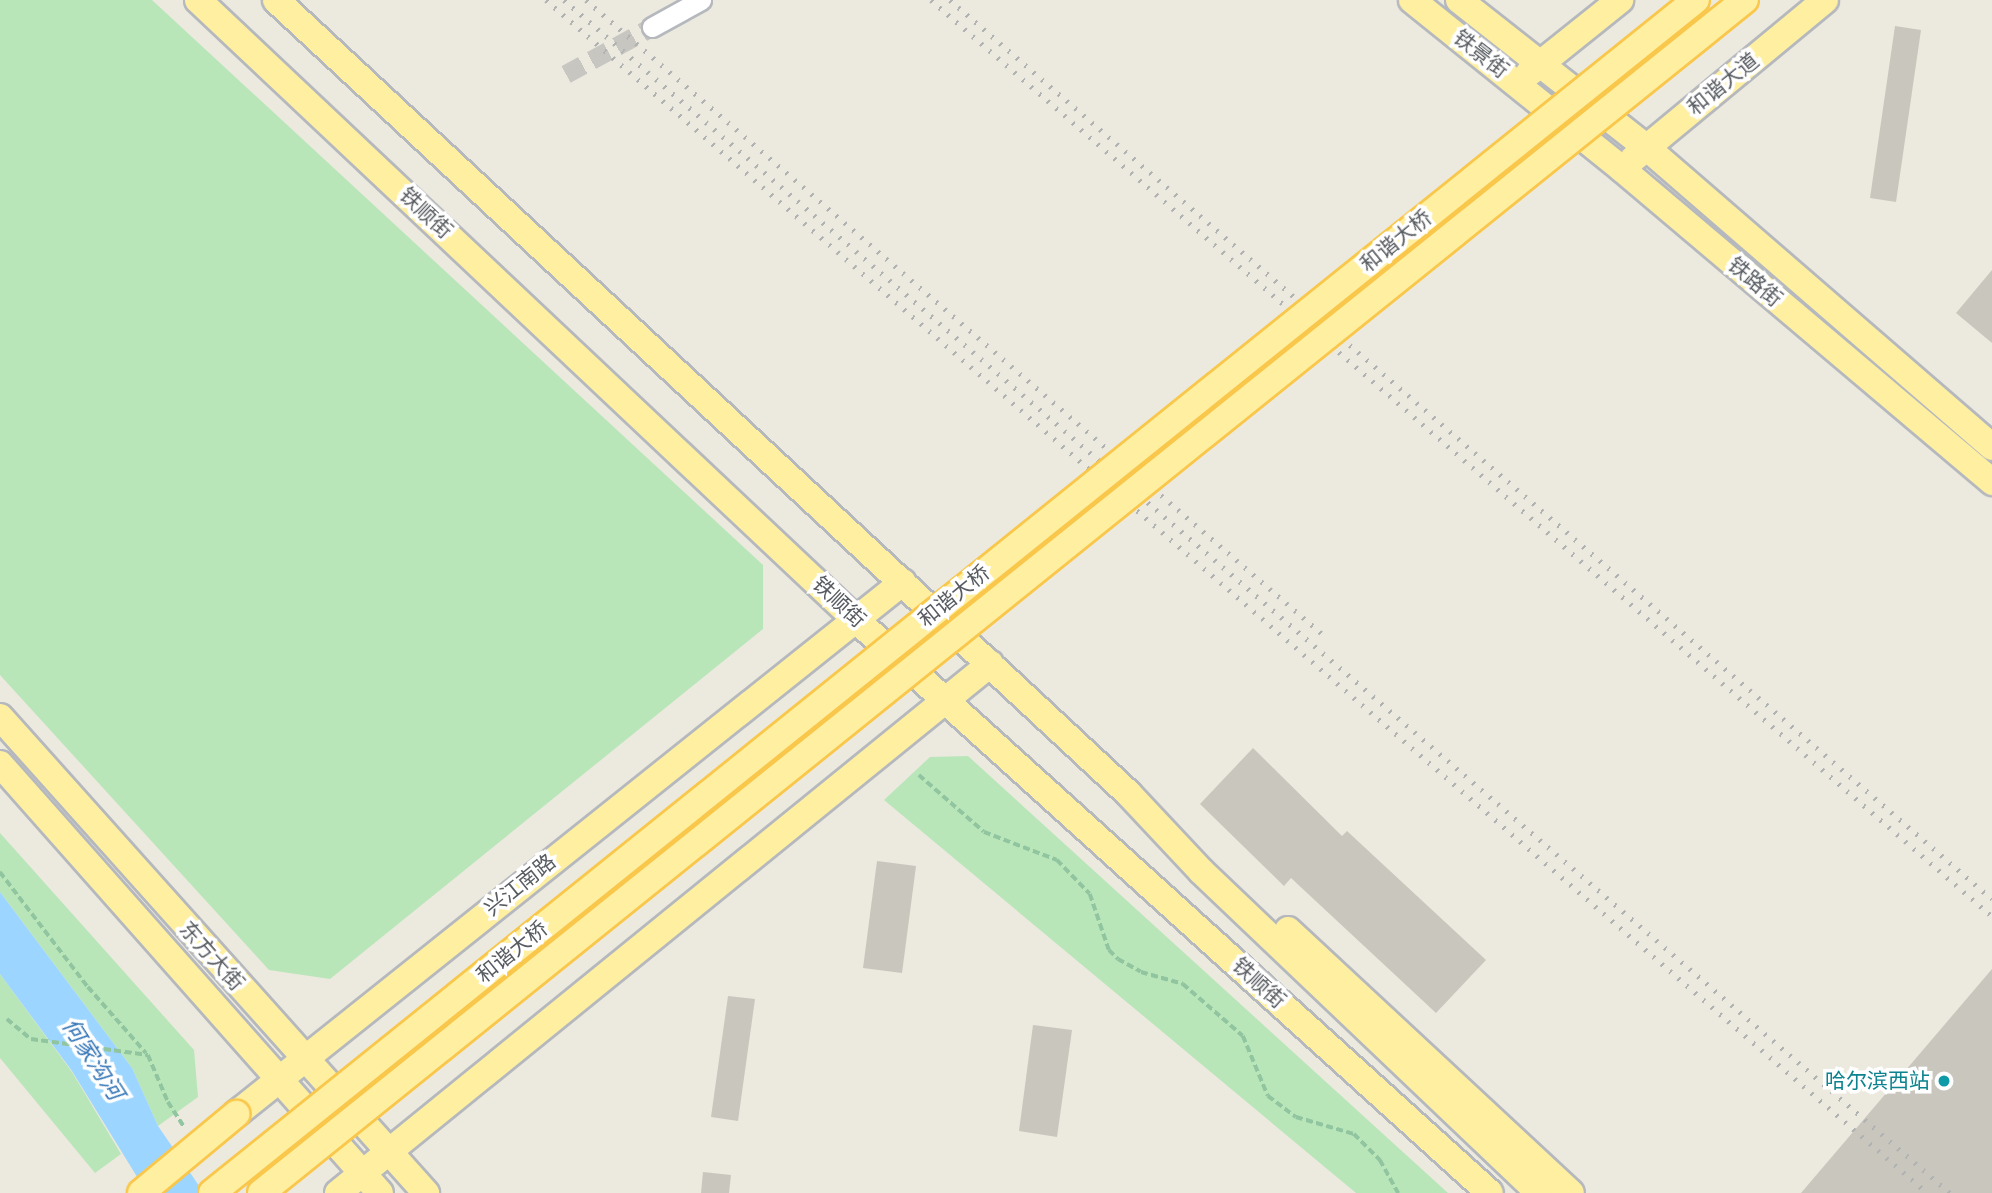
<!DOCTYPE html>
<meta charset="utf-8">
<style>
body{margin:0}
#map{position:relative;width:1992px;height:1193px;overflow:hidden;background:#ece9df;font-family:"PT Sans Narrow","Noto Sans SC",sans-serif}
div>[style]{position:absolute}
[style*='--x']{left:calc(var(--x)*1px);top:calc(var(--y)*1px);width:calc(var(--w)*1px);rotate:calc(var(--a)*1deg)}
.green>*{inset:0;background:#b9e6b9}
.water>*{inset:0;background:#9cd5ff}
.building>*{inset:0;background:#c9c6be}
.minor-tunnel>*{height:19px;margin-top:-9.5px;transform-origin:0;background:repeating-linear-gradient(90deg,#c7c6c0 0 19px,transparent 0 29px)}
.path>*{height:3.5px;margin-top:-1.75px;transform-origin:0;background:repeating-linear-gradient(90deg,#90c59f 0 7px,transparent 0 10.5px)}
.roads{filter:drop-shadow(2px 0 #b5b8bd) drop-shadow(-2px 0 #b5b8bd) drop-shadow(0 2px #b5b8bd) drop-shadow(0 -2px #b5b8bd)}
.minor>*{height:19px;margin:-9.5px;padding:0 9.5px;transform-origin:9.5px;border-radius:9.5px;background:#fff}
.major>*{height:26px;margin:-13px;padding:0 13px;transform-origin:13px;border-radius:13px;background:#ffefa1}
.rail>*{height:5px;margin-top:-2.5px;transform-origin:0;background:repeating-linear-gradient(90deg,#b1b2b2 0 2px,transparent 0 11px)}
.bridges{filter:drop-shadow(2px 0 #f9c74b) drop-shadow(-2px 0 #f9c74b) drop-shadow(0 2px #f9c74b) drop-shadow(0 -2px #f9c74b)}
.major-bridge>*{height:26px;margin:-13px;padding:0 13px;transform-origin:13px;border-radius:13px;background:#ffefa1}
.dots>*{width:19px;height:19px;translate:-50% -50%;box-sizing:border-box;border:4px solid #fff;border-radius:50%}
span{translate:-50% -50%;white-space:nowrap;text-align:center;line-height:1.15;-webkit-text-stroke:7px #fff;paint-order:stroke}
.street-label{font-size:21px;color:#585c61}
.culture-label{font-size:21px;color:#0d838f}
.right{translate:-100% -50%;text-align:right}
.water-label{font-size:23px;color:#3475b7;font-style:italic}
</style>
<div id="map">
<div class="green">
<div style="clip-path:polygon(0 0,152px 0,763px 565px,763px 629px,330px 979px,269px 970px,0 675px)"></div>
<div style="clip-path:polygon(968px 756px,1448px 1193px,1356px 1193px,884px 800px,930px 757px)"></div>
<div style="clip-path:polygon(0 833px,194px 1050px,198px 1097px,158px 1126px,132px 1068px,0 892px)"></div>
<div style="clip-path:polygon(0 974px,72px 1072px,121px 1154px,95px 1173px,0 1058px)"></div>
</div>
<div class="water">
<div style="clip-path:polygon(0 892px,132px 1068px,158px 1126px,204px 1193px,147px 1193px,72px 1071px,0 974px)"></div>
</div>
<div class="building">
<div style="clip-path:polygon(1895px 26px,1921px 30px,1896px 202px,1870px 198px)"></div>
<div style="clip-path:polygon(1992px 270px,1992px 343px,1956px 313px)"></div>
<div style="clip-path:polygon(1253px 748px,1342px 836px,1347px 831px,1486px 960px,1436px 1013px,1291px 878px,1284px 886px,1200px 804px)"></div>
<div style="clip-path:polygon(877px 861px,916px 866px,902px 973px,863px 968px)"></div>
<div style="clip-path:polygon(1992px 969px,1992px 1193px,1801px 1193px)"></div>
<div style="clip-path:polygon(728px 996px,755px 999px,738px 1121px,711px 1117px)"></div>
<div style="clip-path:polygon(1033px 1025px,1072px 1030px,1057px 1137px,1019px 1131px)"></div>
<div style="clip-path:polygon(703px 1172px,731px 1175px,729px 1193px,701px 1193px)"></div>
</div>
<div class="minor-tunnel">
<div style="--x:566;--y:74;--w:98;--a:-28.7"></div>
</div>
<div class="path">
<div style="--x:919;--y:775;--w:86;--a:41.2"></div>
<div style="--x:984;--y:832;--w:78;--a:21"></div>
<div style="--x:1057;--y:860;--w:47;--a:45.9"></div>
<div style="--x:1090;--y:894;--w:59;--a:71.3"></div>
<div style="--x:1109;--y:950;--w:13;--a:45"></div>
<div style="--x:1118;--y:959;--w:26;--a:29"></div>
<div style="--x:1141;--y:972;--w:44;--a:15.9"></div>
<div style="--x:1183;--y:984;--w:79;--a:40.9"></div>
<div style="--x:1243;--y:1036;--w:65;--a:67.4"></div>
<div style="--x:1268;--y:1096;--w:35;--a:37"></div>
<div style="--x:1296;--y:1117;--w:60;--a:16.3"></div>
<div style="--x:1354;--y:1134;--w:37;--a:45"></div>
<div style="--x:1380;--y:1160;--w:38;--a:61"></div>
<div style="--x:0;--y:872;--w:145;--a:52.6"></div>
<div style="--x:88;--y:987;--w:88;--a:48.7"></div>
<div style="--x:7;--y:1019;--w:31;--a:40"></div>
<div style="--x:31;--y:1039;--w:118;--a:7.8"></div>
<div style="--x:148;--y:1055;--w:51;--a:66.9"></div>
<div style="--x:168;--y:1102;--w:31;--a:57"></div>
</div>
<div class="roads">
<div class="minor">
<div style="--x:652;--y:27;--w:56;--a:-28.9"></div>
</div>
<div class="major">
<div style="--x:198;--y:0;--w:901;--a:43.29"></div>
<div style="--x:854;--y:618;--w:857;--a:42.12"></div>
<div style="--x:276;--y:0;--w:1165;--a:42.95"></div>
<div style="--x:1129;--y:794;--w:105;--a:46.9"></div>
<div style="--x:1201;--y:871;--w:467;--a:43.6"></div>
<div style="--x:1412;--y:0;--w:270;--a:38.8"></div>
<div style="--x:1622;--y:169;--w:485;--a:40.2"></div>
<div style="--x:1459;--y:0;--w:238;--a:38.2"></div>
<div style="--x:1646;--y:147;--w:458;--a:40.9"></div>
<div style="--x:1529;--y:73;--w:117;--a:-38.7"></div>
<div style="--x:1633;--y:159;--w:249;--a:-39.6"></div>
<div style="--x:0;--y:717;--w:639;--a:48.17"></div>
<div style="--x:0;--y:764;--w:573;--a:48.47"></div>
<div style="--x:1288;--y:930;--w:386;--a:42.9"></div>
<div style="--x:236;--y:1114;--w:853;--a:-38.58"></div>
<div style="--x:338;--y:1193;--w:840;--a:-39.05"></div>
</div>
</div>
<div class="rail">
<div style="--x:546;--y:0;--w:1825;--a:40.82"></div>
<div style="--x:564;--y:0;--w:1829;--a:40.72"></div>
<div style="--x:586;--y:0;--w:978;--a:40.73"></div>
<div style="--x:931;--y:0;--w:1402;--a:40.81"></div>
<div style="--x:950;--y:0;--w:1376;--a:40.79"></div>
</div>
<div class="bridges">
<div class="major-bridge">
<div style="--x:141;--y:1193;--w:124;--a:-39.7"></div>
<div style="--x:212;--y:1193;--w:1904;--a:-38.8"></div>
<div style="--x:261;--y:1193;--w:1904;--a:-38.8"></div>
</div>
</div>
<div class="dots">
<div style="left:1944px;top:1081px;background:#0f9aa8"></div>
</div>
<div class="street-label">
<span style="left:1481px;top:54px;rotate:38deg">铁景街</span>
<span style="left:1723px;top:84px;rotate:-39deg">和谐大道</span>
<span style="left:426px;top:213px;rotate:43deg">铁顺街</span>
<span style="left:1396px;top:241px;rotate:-39deg">和谐大桥</span>
<span style="left:1755px;top:282px;rotate:40deg">铁路街</span>
<span style="left:954px;top:596px;rotate:-39deg">和谐大桥</span>
<span style="left:839px;top:602px;rotate:43deg">铁顺街</span>
<span style="left:520px;top:885px;rotate:-39deg">兴江南路</span>
<span style="left:512px;top:952px;rotate:-39deg">和谐大桥</span>
<span style="left:212px;top:956px;rotate:48deg">东方大街</span>
<span style="left:1259px;top:983px;rotate:42deg">铁顺街</span>
</div>
<div class="culture-label">
<span class="right" style="left:1930px;top:1081px">哈尔滨西站</span>
</div>
<div class="water-label">
<span style="left:93px;top:1059px;rotate:57deg">何家沟河</span>
</div>
</div>
